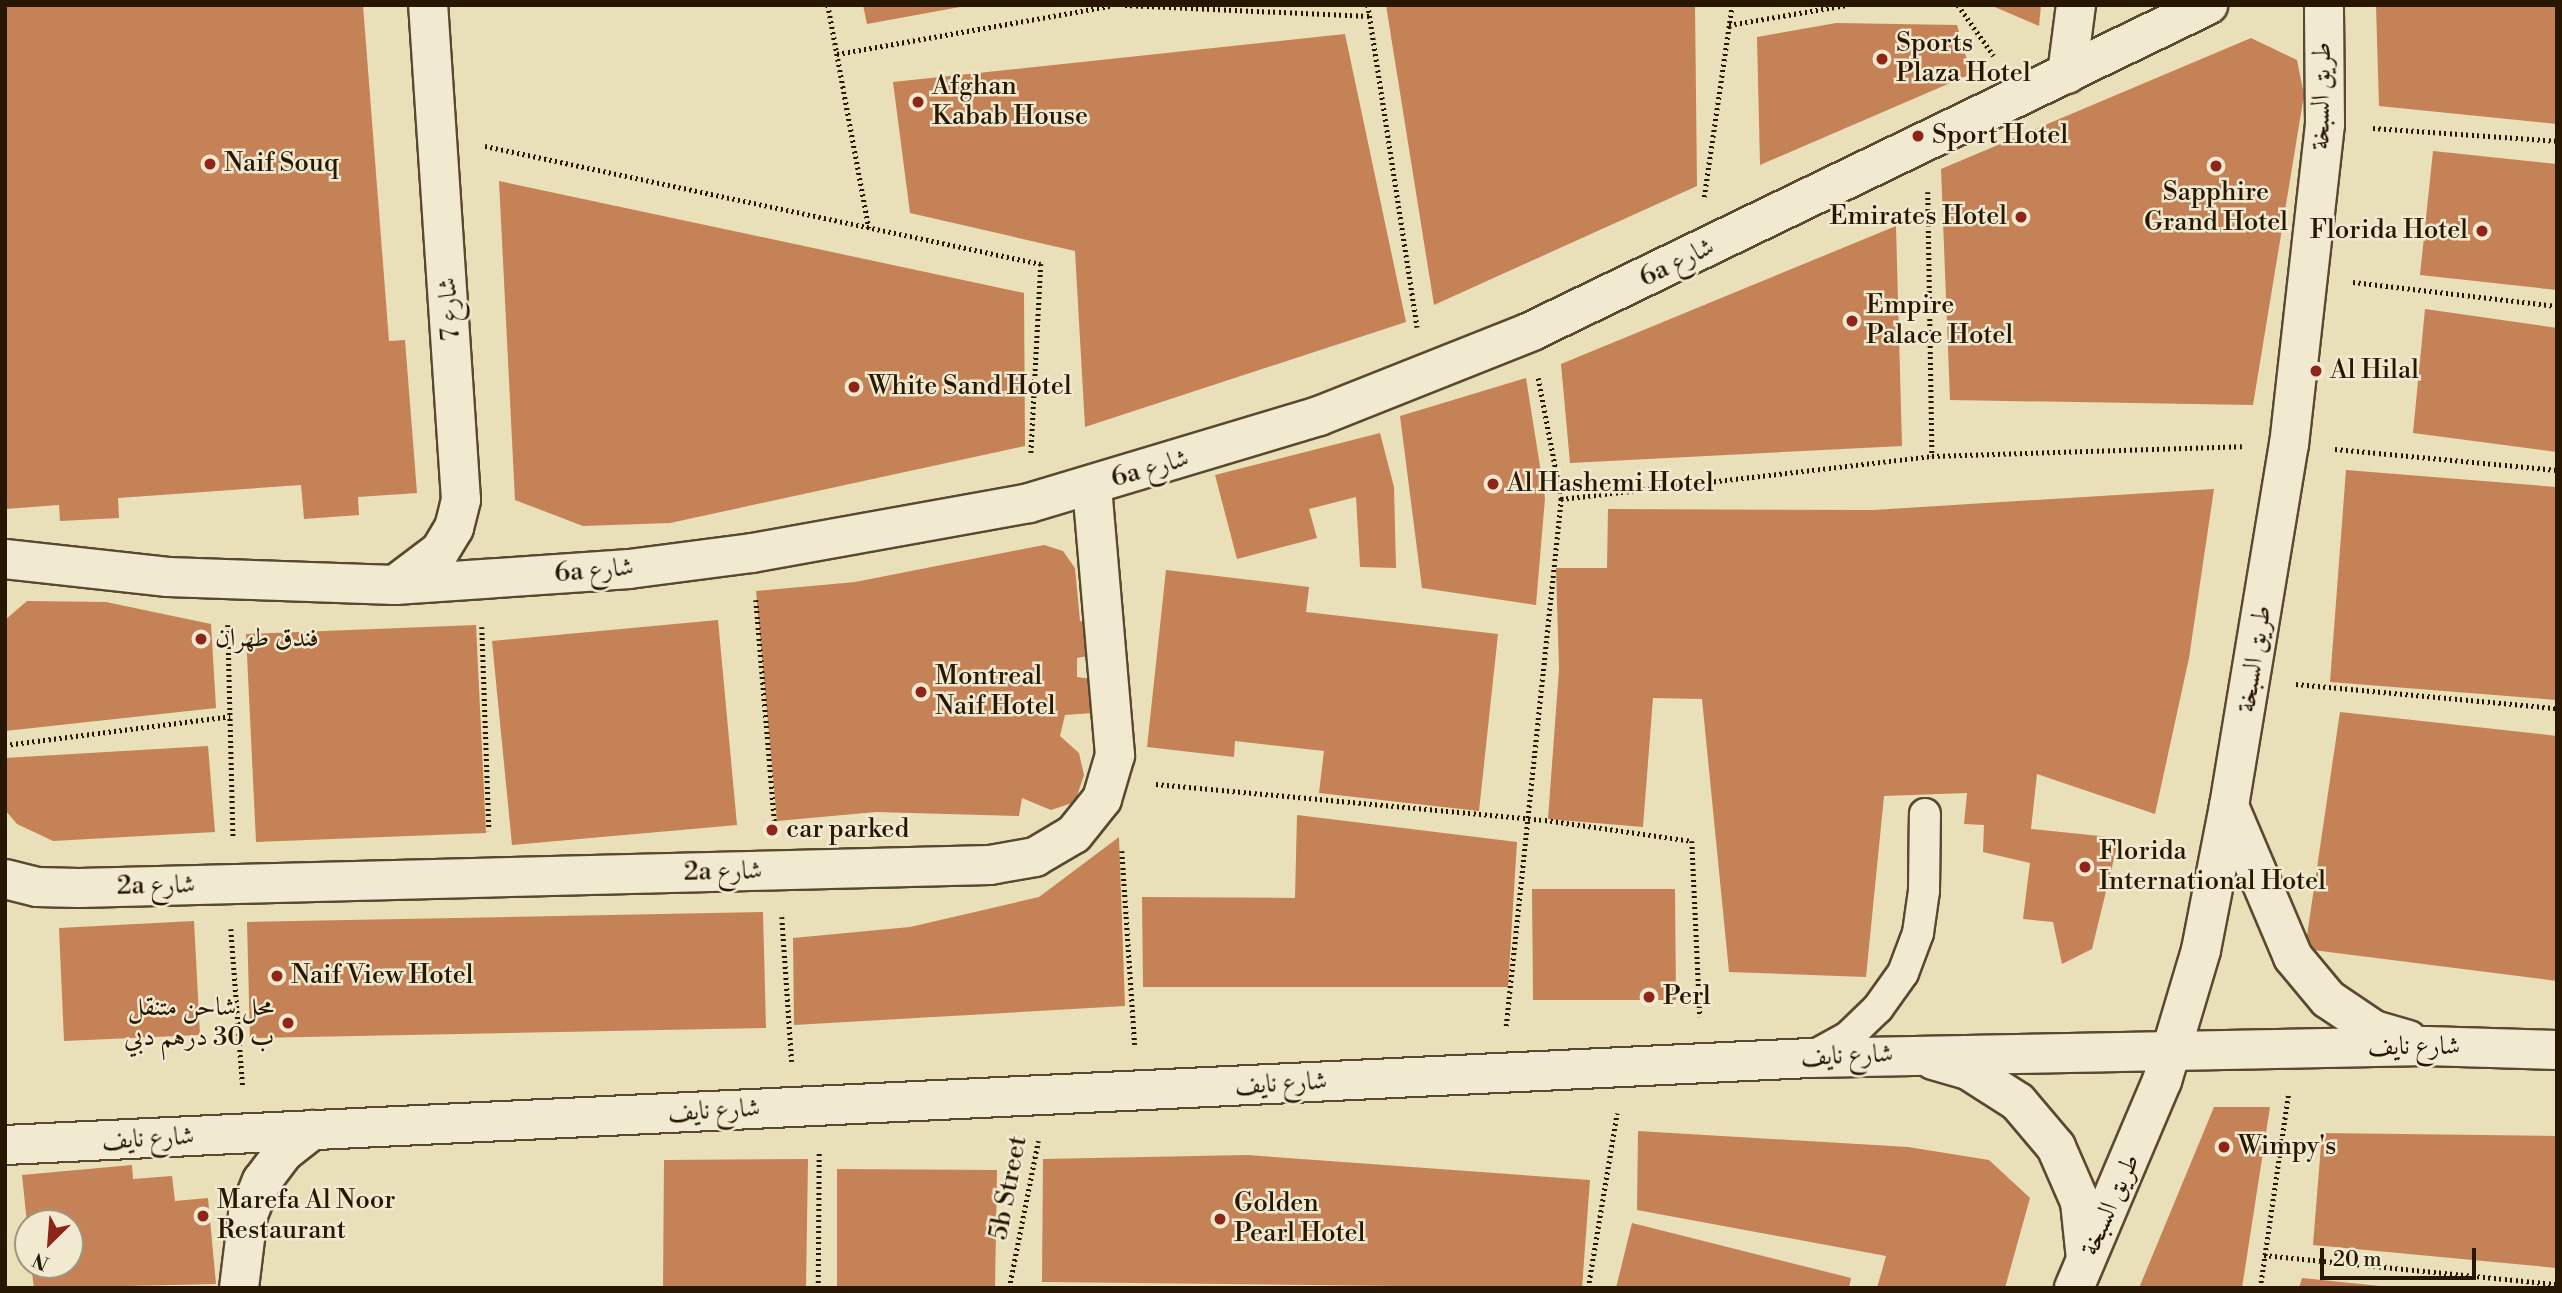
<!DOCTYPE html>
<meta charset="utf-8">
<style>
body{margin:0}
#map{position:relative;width:2562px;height:1293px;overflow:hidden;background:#e9dfb8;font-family:"Libre Bodoni",Amiri,serif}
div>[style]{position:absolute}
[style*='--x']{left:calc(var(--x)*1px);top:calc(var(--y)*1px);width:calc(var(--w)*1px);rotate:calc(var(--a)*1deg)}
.building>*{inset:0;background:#c58257}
.path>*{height:4.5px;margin-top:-2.25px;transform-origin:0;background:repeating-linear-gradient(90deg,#271701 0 2px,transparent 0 5.5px)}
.roads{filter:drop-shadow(2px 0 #58492f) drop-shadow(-2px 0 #58492f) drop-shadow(0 2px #58492f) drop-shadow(0 -2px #58492f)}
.service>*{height:30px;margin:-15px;padding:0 15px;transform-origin:15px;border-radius:15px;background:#f1ead1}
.minor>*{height:38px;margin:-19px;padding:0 19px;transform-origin:19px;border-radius:19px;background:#f1ead1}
.tertiary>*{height:38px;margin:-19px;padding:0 19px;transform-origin:19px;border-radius:19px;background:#f1ead1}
.dots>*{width:19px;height:19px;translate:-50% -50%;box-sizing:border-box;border:4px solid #f1ead1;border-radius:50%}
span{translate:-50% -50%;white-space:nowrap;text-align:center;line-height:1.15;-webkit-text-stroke:5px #f1ead1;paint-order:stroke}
.poi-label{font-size:26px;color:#271701}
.left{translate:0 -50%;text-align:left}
.right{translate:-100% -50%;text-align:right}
.street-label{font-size:26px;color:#271701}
.frame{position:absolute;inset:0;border:7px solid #271701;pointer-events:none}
.north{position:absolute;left:14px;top:1209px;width:70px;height:70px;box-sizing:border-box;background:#f1ead1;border:2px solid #a0967e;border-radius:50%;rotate:205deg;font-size:19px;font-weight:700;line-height:28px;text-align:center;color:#271701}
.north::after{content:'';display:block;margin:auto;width:24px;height:32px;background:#8f2418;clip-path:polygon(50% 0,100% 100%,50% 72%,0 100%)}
.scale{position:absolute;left:2320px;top:1248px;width:156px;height:32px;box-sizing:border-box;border:4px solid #271701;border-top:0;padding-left:9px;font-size:21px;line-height:24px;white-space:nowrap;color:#271701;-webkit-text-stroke:5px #f1ead1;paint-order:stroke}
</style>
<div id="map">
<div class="building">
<div style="clip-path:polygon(5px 5px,363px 5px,389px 341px,405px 340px,417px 493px,358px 497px,359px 515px,304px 519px,301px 485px,118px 498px,119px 518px,60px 521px,59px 505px,5px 509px)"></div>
<div style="clip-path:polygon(863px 5px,960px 5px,960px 7px,867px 24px)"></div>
<div style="clip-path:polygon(1386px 5px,1695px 5px,1697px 186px,1434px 305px)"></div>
<div style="clip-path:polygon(1990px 5px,2041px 5px,2039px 26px)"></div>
<div style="clip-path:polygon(2376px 5px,2557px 5px,2557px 124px,2379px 106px)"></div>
<div style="clip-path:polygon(1836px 23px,1957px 25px,1971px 74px,1760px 165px,1757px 37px)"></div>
<div style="clip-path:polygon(1345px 34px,1406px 322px,1085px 427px,1075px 251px,910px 213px,893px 82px)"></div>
<div style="clip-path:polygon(2251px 38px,2297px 60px,2304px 95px,2253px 405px,1950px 400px,1941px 169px)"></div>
<div style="clip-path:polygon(2433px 151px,2557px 164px,2557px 290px,2420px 275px)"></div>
<div style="clip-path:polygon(499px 181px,1024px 293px,1025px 446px,670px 523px,583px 526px,515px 500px)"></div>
<div style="clip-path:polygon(1896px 226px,1902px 446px,1570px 463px,1561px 364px)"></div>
<div style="clip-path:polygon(2425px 309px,2557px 328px,2557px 452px,2413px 433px)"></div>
<div style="clip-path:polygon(1526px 378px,1545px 498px,1536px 605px,1422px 588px,1400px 416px)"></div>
<div style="clip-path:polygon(1380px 433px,1394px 487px,1396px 568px,1360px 567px,1356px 497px,1309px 509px,1317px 538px,1237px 559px,1215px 475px)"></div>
<div style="clip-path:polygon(2346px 470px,2557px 487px,2557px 700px,2330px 682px)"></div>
<div style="clip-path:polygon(2214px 489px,2189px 658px,2155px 814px,2037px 774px,2031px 829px,2119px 838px,2092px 949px,2062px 964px,2053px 922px,2023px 919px,2030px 863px,1983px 852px,1984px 825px,1964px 824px,1967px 793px,1884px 796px,1866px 977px,1729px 972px,1702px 699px,1653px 698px,1643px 827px,1548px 819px,1559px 669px,1556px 568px,1607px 568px,1608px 509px,1873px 510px)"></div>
<div style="clip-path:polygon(1044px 545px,1063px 551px,1075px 568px,1080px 621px,1101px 626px,1103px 653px,1077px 658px,1077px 677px,1107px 681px,1107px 712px,1065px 715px,1060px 736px,1079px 753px,1084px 775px,1075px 802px,1051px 810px,1022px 798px,1019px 816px,876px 812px,777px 821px,756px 591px,855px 582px)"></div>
<div style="clip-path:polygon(1166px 570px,1309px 587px,1306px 612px,1498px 634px,1479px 811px,1319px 793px,1324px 751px,1235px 741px,1234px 757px,1147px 747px)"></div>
<div style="clip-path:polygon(27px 601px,106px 602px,211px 624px,216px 708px,5px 731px,5px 620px)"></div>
<div style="clip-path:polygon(718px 620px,737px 825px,512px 845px,492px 641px)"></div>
<div style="clip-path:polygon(476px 625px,486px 833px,256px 842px,246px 634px)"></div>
<div style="clip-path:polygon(2340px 712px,2557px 736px,2557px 981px,2305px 949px)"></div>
<div style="clip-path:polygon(208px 746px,215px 832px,53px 841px,17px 824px,5px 810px,5px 758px)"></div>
<div style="clip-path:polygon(1297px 815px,1517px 842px,1508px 987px,1143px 987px,1142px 897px,1295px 898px)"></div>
<div style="clip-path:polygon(1119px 837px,1125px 1006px,794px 1025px,793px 938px,910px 927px,1039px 897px)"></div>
<div style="clip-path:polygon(1532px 889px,1675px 889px,1676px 1000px,1533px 1000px)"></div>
<div style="clip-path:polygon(763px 912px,766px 1028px,250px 1038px,247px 922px)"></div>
<div style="clip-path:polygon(194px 921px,200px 1035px,64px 1041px,59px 928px)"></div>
<div style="clip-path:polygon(2214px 1107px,2270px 1107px,2242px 1288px,2139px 1288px)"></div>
<div style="clip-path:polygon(1638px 1131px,1908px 1147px,1989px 1160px,2030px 1198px,2005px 1288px,1877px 1288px,1886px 1256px,1637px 1210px)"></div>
<div style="clip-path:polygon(2322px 1133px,2557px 1136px,2557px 1268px,2313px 1245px)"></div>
<div style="clip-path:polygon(1247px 1155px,1590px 1180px,1582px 1288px,1042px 1282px,1043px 1159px)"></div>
<div style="clip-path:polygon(808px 1159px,806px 1288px,663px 1288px,664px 1160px)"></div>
<div style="clip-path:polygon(132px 1165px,133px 1179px,172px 1176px,175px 1201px,208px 1198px,216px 1284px,34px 1288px,31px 1265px,70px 1265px,70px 1223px,27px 1223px,22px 1175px)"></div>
<div style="clip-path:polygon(837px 1169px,997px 1170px,995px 1288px,837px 1288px)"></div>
<div style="clip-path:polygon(1632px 1223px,1851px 1278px,1849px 1288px,1616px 1288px)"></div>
<div style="clip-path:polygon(2302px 1278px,2380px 1286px,2380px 1288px,2299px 1288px)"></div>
</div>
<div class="path">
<div style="--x:828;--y:5;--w:227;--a:79.6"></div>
<div style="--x:1125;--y:5;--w:245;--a:2.6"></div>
<div style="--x:1368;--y:5;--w:326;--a:81.3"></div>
<div style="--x:1958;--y:5;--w:62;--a:54.8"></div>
<div style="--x:1729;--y:25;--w:119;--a:-9.7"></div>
<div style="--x:837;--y:54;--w:281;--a:-10"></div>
<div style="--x:2373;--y:128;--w:184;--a:4"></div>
<div style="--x:485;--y:146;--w:568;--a:11.98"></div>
<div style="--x:1041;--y:264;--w:189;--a:93"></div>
<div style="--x:1928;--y:192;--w:264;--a:89.1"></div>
<div style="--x:1704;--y:197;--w:194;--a:-81.7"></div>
<div style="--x:2353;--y:282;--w:205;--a:6.7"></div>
<div style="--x:2335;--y:449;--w:223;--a:5.4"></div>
<div style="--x:1561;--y:499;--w:373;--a:-6.6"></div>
<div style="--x:1932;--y:456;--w:310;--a:-1.8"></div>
<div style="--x:756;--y:600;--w:226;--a:85.2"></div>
<div style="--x:228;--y:625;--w:211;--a:88.6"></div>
<div style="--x:482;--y:627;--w:204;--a:88"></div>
<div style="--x:2296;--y:684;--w:262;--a:5.3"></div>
<div style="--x:5;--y:745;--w:227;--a:-7.3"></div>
<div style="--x:1156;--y:784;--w:391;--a:5.3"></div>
<div style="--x:1545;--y:820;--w:148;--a:8.1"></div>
<div style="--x:1692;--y:841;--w:176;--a:87.4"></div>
<div style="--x:1122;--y:851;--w:194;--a:86.2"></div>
<div style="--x:782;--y:917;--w:145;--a:86.1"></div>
<div style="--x:231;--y:929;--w:159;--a:85.7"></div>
<div style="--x:1506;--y:1026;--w:530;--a:-84.04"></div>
<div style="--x:1561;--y:499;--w:123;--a:-100.8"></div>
<div style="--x:2264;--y:1255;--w:294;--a:5.7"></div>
<div style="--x:818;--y:1288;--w:136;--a:-89.6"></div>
<div style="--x:1009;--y:1288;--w:150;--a:-78.8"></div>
<div style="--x:1588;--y:1288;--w:177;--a:-80.6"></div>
<div style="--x:2260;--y:1288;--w:195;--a:-81.7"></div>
</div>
<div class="roads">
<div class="service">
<div style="--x:1810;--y:1058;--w:43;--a:-28.9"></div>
<div style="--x:1848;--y:1037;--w:42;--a:-44"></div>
<div style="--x:1878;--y:1008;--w:43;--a:-54.5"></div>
<div style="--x:1903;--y:973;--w:43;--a:-69.4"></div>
<div style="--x:1918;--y:933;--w:42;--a:-81.9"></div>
<div style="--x:1924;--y:891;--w:77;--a:-89.3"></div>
</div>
<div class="minor">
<div style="--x:2067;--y:74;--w:70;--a:-82.6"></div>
<div style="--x:5;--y:559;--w:164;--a:6.3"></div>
<div style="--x:168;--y:577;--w:227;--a:2"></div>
<div style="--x:395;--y:585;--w:235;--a:-3.9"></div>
<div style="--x:629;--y:569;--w:124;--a:-7.4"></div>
<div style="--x:752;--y:553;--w:281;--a:-10.2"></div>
<div style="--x:1029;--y:503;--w:303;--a:-16.7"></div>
<div style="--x:1319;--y:416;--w:227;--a:-21.7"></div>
<div style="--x:1530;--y:332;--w:753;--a:-25.75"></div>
<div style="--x:395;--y:585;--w:56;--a:-37.1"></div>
<div style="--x:440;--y:551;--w:27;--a:-59"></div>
<div style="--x:454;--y:528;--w:29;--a:-76"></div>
<div style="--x:461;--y:500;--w:496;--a:-93.8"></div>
<div style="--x:5;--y:879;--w:33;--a:14"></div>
<div style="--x:37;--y:887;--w:42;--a:1.4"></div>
<div style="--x:79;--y:888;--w:911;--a:-1.45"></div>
<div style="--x:990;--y:865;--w:46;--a:-10.1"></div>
<div style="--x:1035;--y:857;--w:45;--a:-30.5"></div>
<div style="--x:1074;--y:834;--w:45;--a:-51.3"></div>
<div style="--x:1102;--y:799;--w:46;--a:-73.5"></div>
<div style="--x:1115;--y:755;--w:270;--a:-94.9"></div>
<div style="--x:239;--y:1288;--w:74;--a:-83"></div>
<div style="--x:248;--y:1215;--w:37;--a:-68"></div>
<div style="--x:262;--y:1181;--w:36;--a:-53"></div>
<div style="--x:284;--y:1152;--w:36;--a:-38"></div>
</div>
<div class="tertiary">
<div style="--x:2229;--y:806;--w:164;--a:67"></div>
<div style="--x:2293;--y:957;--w:55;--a:50.2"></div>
<div style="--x:2328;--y:999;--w:55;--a:34"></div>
<div style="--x:2374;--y:1030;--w:35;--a:16"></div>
<div style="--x:1933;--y:1060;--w:36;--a:16"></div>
<div style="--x:1968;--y:1070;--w:59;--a:32.6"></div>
<div style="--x:2018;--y:1102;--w:59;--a:49.8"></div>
<div style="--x:2056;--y:1147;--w:60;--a:66.4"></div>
<div style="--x:2080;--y:1202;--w:57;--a:84"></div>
<div style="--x:5;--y:1145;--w:1807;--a:-2.76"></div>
<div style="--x:1810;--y:1058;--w:616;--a:-1.12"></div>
<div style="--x:2426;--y:1046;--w:131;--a:1.7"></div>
<div style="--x:2074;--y:1288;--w:225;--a:-67"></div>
<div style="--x:2162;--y:1081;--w:137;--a:-73.4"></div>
<div style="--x:2201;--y:950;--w:147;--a:-79"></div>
<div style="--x:2229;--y:806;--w:366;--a:-80.6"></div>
<div style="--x:2289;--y:445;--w:322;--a:-83.6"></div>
<div style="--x:2325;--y:125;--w:120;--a:-90.5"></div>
</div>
</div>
<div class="dots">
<div style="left:1882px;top:59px;background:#8f2418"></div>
<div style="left:918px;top:102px;background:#8f2418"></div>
<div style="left:1918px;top:136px;background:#8f2418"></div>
<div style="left:210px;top:164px;background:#8f2418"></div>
<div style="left:2216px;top:166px;background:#8f2418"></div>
<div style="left:2021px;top:217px;background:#8f2418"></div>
<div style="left:2482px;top:231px;background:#8f2418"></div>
<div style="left:1852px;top:321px;background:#8f2418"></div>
<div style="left:2316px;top:371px;background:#8f2418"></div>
<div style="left:854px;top:387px;background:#8f2418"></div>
<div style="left:1493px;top:484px;background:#8f2418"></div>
<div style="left:201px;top:639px;background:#8f2418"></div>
<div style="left:921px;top:692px;background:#8f2418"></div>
<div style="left:772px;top:830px;background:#8f2418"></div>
<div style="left:2085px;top:867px;background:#8f2418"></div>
<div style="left:277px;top:976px;background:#8f2418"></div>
<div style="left:1649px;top:997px;background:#8f2418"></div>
<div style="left:288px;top:1023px;background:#8f2418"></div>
<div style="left:2224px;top:1147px;background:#8f2418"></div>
<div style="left:203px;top:1216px;background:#8f2418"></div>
<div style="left:1220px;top:1219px;background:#8f2418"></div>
</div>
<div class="poi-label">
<span class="left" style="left:1896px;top:59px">Sports<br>Plaza Hotel</span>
<span class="left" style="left:932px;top:102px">Afghan<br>Kabab House</span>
<span class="left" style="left:1932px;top:136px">Sport Hotel</span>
<span class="left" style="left:224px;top:164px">Naif Souq</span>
<span style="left:2216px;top:208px">Sapphire<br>Grand Hotel</span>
<span class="right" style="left:2007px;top:217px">Emirates Hotel</span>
<span class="right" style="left:2468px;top:231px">Florida Hotel</span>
<span class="left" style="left:1866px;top:321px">Empire<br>Palace Hotel</span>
<span class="left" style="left:2330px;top:371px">Al Hilal</span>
<span class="left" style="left:868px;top:387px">White Sand Hotel</span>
<span class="left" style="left:1507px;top:484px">Al Hashemi Hotel</span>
<span class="left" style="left:215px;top:639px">فندق طهران</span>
<span class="left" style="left:935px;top:692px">Montreal<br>Naif Hotel</span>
<span class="left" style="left:786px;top:830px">car parked</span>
<span class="left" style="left:2099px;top:867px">Florida<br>International Hotel</span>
<span class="left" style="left:291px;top:976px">Naif View Hotel</span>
<span class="left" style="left:1663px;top:997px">Perl</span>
<span class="right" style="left:274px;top:1023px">محل شاحن متنقل<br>ب 30 درهم دبي</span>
<span class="left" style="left:2238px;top:1147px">Wimpy's</span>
<span class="left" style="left:217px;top:1216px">Marefa Al Noor<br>Restaurant</span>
<span class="left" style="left:1234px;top:1219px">Golden<br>Pearl Hotel</span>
</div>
<div class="street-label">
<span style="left:2322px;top:96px;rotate:-89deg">طريق السبخة</span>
<span style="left:1677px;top:263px;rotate:-26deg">6a شارع</span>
<span style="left:450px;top:309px;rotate:-94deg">شارع 7</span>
<span style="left:1150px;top:469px;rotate:-16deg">6a شارع</span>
<span style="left:594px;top:571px;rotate:-5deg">6a شارع</span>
<span style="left:2255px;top:659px;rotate:-81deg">طريق السبخة</span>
<span style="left:723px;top:872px;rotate:-1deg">2a شارع</span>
<span style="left:156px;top:886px;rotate:-1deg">2a شارع</span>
<span style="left:2414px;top:1047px">شارع نايف</span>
<span style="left:1847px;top:1056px;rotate:-2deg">شارع نايف</span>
<span style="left:1281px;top:1084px;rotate:-3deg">شارع نايف</span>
<span style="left:714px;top:1111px;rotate:-3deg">شارع نايف</span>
<span style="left:148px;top:1139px;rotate:-3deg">شارع نايف</span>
<span style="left:1009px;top:1188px;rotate:-79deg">5b Street</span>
<span style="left:2111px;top:1205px;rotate:-66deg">طريق السبخة</span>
</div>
<div class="frame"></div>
<div class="north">N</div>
<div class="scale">20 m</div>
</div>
